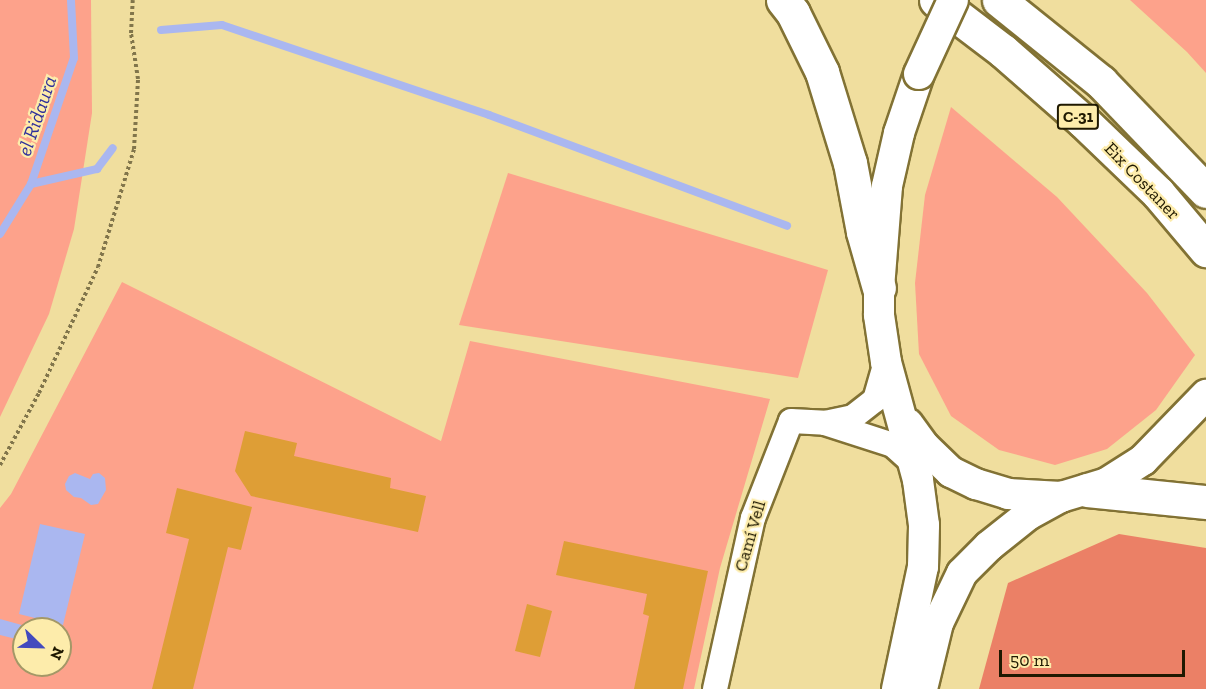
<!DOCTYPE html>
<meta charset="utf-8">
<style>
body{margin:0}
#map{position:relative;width:1206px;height:689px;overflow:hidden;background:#f0de9e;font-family:"Zilla Slab",serif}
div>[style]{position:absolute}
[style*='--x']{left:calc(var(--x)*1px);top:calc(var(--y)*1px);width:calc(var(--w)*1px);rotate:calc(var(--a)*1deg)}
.green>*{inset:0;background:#fda28b}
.forest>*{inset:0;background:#eb8066}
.water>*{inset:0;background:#aab7f0}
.stream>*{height:8px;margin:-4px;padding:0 4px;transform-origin:4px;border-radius:4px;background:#aab7f0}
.building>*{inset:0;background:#de9e36}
.path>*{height:4px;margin-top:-2px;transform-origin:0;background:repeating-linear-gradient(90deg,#81754b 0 3px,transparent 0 6px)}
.roads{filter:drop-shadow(2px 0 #827234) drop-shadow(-2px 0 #827234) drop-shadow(0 2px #827234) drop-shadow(0 -2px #827234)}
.minor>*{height:24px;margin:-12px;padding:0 12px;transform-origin:12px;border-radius:12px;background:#fff}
.tertiary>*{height:30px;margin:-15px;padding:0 15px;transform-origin:15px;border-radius:15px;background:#fff}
.motorway>*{height:33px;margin:-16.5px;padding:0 16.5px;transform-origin:16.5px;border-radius:16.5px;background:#fff}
.bridges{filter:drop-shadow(2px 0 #827234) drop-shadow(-2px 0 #827234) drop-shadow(0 2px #827234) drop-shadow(0 -2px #827234)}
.tertiary-bridge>*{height:30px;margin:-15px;padding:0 15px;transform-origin:15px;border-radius:15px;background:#fff}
span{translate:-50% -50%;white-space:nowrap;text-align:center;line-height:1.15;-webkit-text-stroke:4.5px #fdecab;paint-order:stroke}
.shield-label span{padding:2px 4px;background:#fdecab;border:2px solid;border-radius:4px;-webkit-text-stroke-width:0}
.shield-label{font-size:16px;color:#1f1901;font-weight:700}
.street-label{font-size:18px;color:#1f1901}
.water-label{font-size:20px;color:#30319b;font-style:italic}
.north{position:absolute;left:12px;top:617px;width:60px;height:60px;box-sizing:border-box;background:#fdecab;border:2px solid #a49867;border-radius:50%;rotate:113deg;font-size:16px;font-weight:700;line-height:24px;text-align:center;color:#1f1901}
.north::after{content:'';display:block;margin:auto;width:21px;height:27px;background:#434abe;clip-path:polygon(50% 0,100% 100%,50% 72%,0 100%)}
.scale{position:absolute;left:999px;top:650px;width:186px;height:27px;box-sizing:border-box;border:3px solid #1f1901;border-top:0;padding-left:8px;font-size:18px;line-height:21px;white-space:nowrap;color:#1f1901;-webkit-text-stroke:4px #fdecab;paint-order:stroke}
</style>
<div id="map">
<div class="green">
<div style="clip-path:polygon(0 0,91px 0,92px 113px,74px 229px,49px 314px,0 417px)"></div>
<div style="clip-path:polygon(1130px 0,1206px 0,1206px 73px,1187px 52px)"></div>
<div style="clip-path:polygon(951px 107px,1057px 197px,1147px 293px,1195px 355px,1156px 410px,1107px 449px,1055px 465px,999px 450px,951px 416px,919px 354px,915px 283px,925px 195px)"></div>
<div style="clip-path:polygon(508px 173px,828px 270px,798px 378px,459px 325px)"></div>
<div style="clip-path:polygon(evenodd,122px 282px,441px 441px,470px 341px,770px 399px,720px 568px,694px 689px,0 689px,0 508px,11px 494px,122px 282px,24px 629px,60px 629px,60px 665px,24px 665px,24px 629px)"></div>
</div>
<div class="forest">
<div style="clip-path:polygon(1119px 534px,1206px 548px,1206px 689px,979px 689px,1008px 583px)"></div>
</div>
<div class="water">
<div style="clip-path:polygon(75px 473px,90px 479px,93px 474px,99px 473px,105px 478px,106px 490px,98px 504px,91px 505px,81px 498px,74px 497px,66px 490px,65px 484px,69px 476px)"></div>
<div style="clip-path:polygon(40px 524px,85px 534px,63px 625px,19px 614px)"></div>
<div style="clip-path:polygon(0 619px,29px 627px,24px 629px,24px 641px,0 635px)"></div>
</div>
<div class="stream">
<div style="--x:161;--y:30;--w:61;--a:-4.7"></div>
<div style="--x:222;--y:25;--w:282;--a:18.6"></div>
<div style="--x:489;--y:115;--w:318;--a:20.4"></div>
<div style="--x:31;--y:184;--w:68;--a:-12.8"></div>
<div style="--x:97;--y:169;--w:26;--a:-53"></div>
<div style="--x:0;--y:234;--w:59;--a:-58.2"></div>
<div style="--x:31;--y:184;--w:133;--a:-71.2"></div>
<div style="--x:74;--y:58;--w:58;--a:-93"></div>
</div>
<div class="building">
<div style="clip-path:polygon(245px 431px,297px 443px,294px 456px,391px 478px,390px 488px,426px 496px,418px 532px,251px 496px,235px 471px)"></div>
<div style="clip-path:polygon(177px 488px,252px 507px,241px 550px,228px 547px,193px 689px,152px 689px,189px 539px,166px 533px)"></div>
<div style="clip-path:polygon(564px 541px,708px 571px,683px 689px,634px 689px,649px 616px,643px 614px,647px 594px,556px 575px)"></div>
<div style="clip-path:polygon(527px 604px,552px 611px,540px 657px,515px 651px)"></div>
</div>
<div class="path">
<div style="--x:0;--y:465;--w:82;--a:-61.6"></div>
<div style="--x:39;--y:393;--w:139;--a:-64.9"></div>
<div style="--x:98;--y:267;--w:123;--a:-73"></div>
<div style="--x:134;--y:149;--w:70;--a:-86.7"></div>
<div style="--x:138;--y:79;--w:47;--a:-98.7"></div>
<div style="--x:131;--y:33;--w:33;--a:-87"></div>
</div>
<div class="roads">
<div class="minor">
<div style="--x:825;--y:423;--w:29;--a:-12"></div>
<div style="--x:853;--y:417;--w:28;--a:-38"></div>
<div style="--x:875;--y:400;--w:40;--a:-74"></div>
<div style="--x:715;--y:689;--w:175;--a:-77.5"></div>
<div style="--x:753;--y:518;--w:104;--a:-68.6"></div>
<div style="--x:791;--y:421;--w:34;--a:3"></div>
<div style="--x:825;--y:423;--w:71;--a:17.9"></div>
<div style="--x:893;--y:445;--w:30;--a:42"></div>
</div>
<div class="tertiary">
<div style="--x:908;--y:424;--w:29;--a:54"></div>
<div style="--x:925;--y:447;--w:36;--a:44"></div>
<div style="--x:951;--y:472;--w:28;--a:26"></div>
<div style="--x:976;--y:484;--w:34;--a:17"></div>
<div style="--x:1008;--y:494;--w:53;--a:3.2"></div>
<div style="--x:897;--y:689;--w:125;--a:-78"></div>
<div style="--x:923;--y:567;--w:42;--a:-88.6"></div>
<div style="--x:924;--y:525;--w:45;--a:-97.6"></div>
<div style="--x:918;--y:480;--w:122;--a:-105.2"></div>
<div style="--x:886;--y:362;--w:48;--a:-98.5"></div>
<div style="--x:879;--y:315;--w:27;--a:-90"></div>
<div style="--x:879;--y:288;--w:102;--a:-85.5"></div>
<div style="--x:887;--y:186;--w:54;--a:-77.2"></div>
<div style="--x:899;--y:133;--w:62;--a:-71.3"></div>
<div style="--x:922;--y:689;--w:68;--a:-76.4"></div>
<div style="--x:938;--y:623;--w:55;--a:-64.4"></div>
<div style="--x:962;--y:573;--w:38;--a:-45"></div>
<div style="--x:989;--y:546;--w:50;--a:-38.5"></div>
<div style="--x:1028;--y:515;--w:38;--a:-29"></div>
<div style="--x:1061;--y:497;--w:48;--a:-16.9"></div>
<div style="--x:1107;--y:483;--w:43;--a:-32.6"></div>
<div style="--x:1143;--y:460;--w:91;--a:-45.9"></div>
</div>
<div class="motorway">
<div style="--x:783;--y:0;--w:16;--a:52"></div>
<div style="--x:793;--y:13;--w:66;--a:63.8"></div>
<div style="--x:822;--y:72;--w:95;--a:72.9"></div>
<div style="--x:850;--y:163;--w:70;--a:79.3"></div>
<div style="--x:863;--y:232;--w:58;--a:74.1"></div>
<div style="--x:936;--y:0;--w:84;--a:37.3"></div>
<div style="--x:1003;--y:51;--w:106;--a:41.2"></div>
<div style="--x:1083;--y:121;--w:104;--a:43.8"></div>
<div style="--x:1158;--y:193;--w:75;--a:49.9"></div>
<div style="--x:999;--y:0;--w:131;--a:38.8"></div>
<div style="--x:1101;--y:82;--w:151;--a:46.1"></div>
<div style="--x:1087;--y:490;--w:120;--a:5.8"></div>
</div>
</div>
<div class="bridges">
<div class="tertiary-bridge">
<div style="--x:919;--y:74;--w:81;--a:-65.3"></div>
</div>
</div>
<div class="shield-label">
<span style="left:1078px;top:117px">C-31</span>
</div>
<div class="street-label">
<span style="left:1142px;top:181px;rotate:46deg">Eix Costaner</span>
<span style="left:750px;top:536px;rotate:-74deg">Camí Vell</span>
</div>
<div class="water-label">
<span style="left:37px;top:116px;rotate:-71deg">el Ridaura</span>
</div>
<div class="north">N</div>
<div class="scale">50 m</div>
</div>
